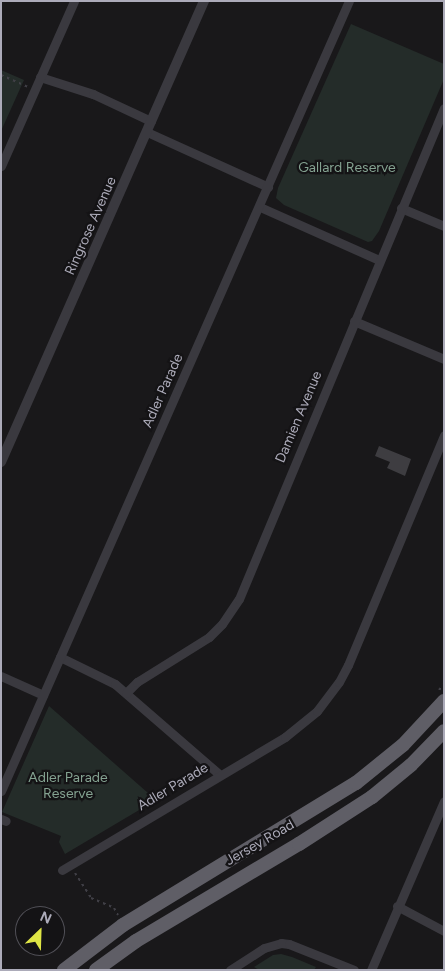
<!DOCTYPE html>
<style>
body{margin:0}
#map{position:relative;width:445px;height:971px;overflow:hidden;background:#19181a;font-family:Figtree,sans-serif}
div>[style]{position:absolute}
[style*='--x']{left:calc(var(--x)*1px);top:calc(var(--y)*1px);width:calc(var(--w)*1px);rotate:calc(var(--a)*1deg)}
.green>*{inset:0;background:#242c29}
.building>*{inset:0;background:#3e3d41}
.path>*{height:2px;margin-top:-1px;transform-origin:0;background:repeating-linear-gradient(90deg,#403f46 0 2.5px,transparent 0 6.5px)}
.minor>*{height:9px;margin:-4.5px;padding:0 4.5px;transform-origin:4.5px;border-radius:4.5px;background:#3a393f}
.tertiary>*{height:10px;margin:-5px;padding:0 5px;transform-origin:5px;border-radius:5px;background:#3a393f}
.trunk>*{height:14px;margin:-7px;padding:0 7px;transform-origin:7px;border-radius:7px;background:#5f5e66}
span{translate:-50% -50%;white-space:nowrap;text-align:center;line-height:1.15;-webkit-text-stroke:4.5px #141315;paint-order:stroke}
.park-label{font-size:14px;color:#84a291}
.street-label{font-size:14px;color:#acabb9}
.frame{position:absolute;inset:0;border:2px solid #acabb9;pointer-events:none}
.north{position:absolute;left:15px;top:906px;width:50px;height:50px;box-sizing:border-box;background:#141315;border:1px solid #515057;border-radius:50%;rotate:24deg;font-size:14px;font-weight:700;line-height:20px;text-align:center;color:#acabb9}
.north::after{content:'';display:block;margin:auto;width:18px;height:22px;background:#dee545;clip-path:polygon(50% 0,100% 100%,50% 72%,0 100%)}
</style>
<div id="map">
<div class="green">
<div style="clip-path:polygon(351px 24px,444px 64px,444px 79px,379px 231px,372px 241px,368px 242px,284px 205px,276px 198px,278px 188px)"></div>
<div style="clip-path:polygon(1px 70px,24px 80px,1px 131px)"></div>
<div style="clip-path:polygon(49px 706px,156px 800px,65px 854px,59px 842px,61px 836px,2px 812px)"></div>
<div style="clip-path:polygon(281px 954px,292px 957px,316px 967px,314px 970px,259px 970px,254px 967px,273px 955px)"></div>
</div>
<div class="building">
<div style="clip-path:polygon(379px 446px,411px 459px,405px 476px,387px 468px,390px 462px,375px 456px)"></div>
</div>
<div class="path">
<div style="--x:1;--y:75;--w:30;--a:24"></div>
<div style="--x:439;--y:690;--w:8;--a:-50"></div>
<div style="--x:75;--y:873;--w:30;--a:57"></div>
<div style="--x:91;--y:898;--w:25;--a:23"></div>
<div style="--x:114;--y:908;--w:8;--a:60"></div>
</div>
<div class="minor">
<div style="--x:40;--y:77;--w:56;--a:17.8"></div>
<div style="--x:93;--y:94;--w:64;--a:25"></div>
<div style="--x:147;--y:132;--w:133;--a:24.4"></div>
<div style="--x:1;--y:166;--w:180;--a:-66.1"></div>
<div style="--x:260;--y:207;--w:130;--a:24"></div>
<div style="--x:401;--y:208;--w:47;--a:22.7"></div>
<div style="--x:354;--y:321;--w:98;--a:22.9"></div>
<div style="--x:60;--y:657;--w:61;--a:26.1"></div>
<div style="--x:115;--y:684;--w:139;--a:40.9"></div>
<div style="--x:1;--y:676;--w:46;--a:24.3"></div>
<div style="--x:126;--y:693;--w:16;--a:-45"></div>
<div style="--x:137;--y:682;--w:85;--a:-32"></div>
<div style="--x:209;--y:637;--w:18;--a:-45"></div>
<div style="--x:222;--y:624;--w:30;--a:-56"></div>
<div style="--x:239;--y:599;--w:532;--a:-67.34"></div>
<div style="--x:1;--y:791;--w:863;--a:-66.23"></div>
<div style="--x:1;--y:819;--w:5;--a:22"></div>
<div style="--x:62;--y:870;--w:260;--a:-30.8"></div>
<div style="--x:285;--y:737;--w:41;--a:-39.1"></div>
<div style="--x:317;--y:711;--w:36;--a:-53"></div>
<div style="--x:339;--y:682;--w:19;--a:-62"></div>
<div style="--x:348;--y:665;--w:249;--a:-67.3"></div>
<div style="--x:397;--y:906;--w:53;--a:28"></div>
<div style="--x:230;--y:970;--w:40;--a:-32.9"></div>
<div style="--x:264;--y:948;--w:18;--a:-16"></div>
<div style="--x:281;--y:943;--w:8;--a:7"></div>
<div style="--x:289;--y:944;--w:70;--a:21.8"></div>
<div style="--x:371;--y:970;--w:184;--a:-66.6"></div>
</div>
<div class="tertiary">
<div style="--x:1;--y:462;--w:504;--a:-66.23"></div>
</div>
<div class="trunk">
<div style="--x:64;--y:970;--w:74;--a:-37.3"></div>
<div style="--x:123;--y:925;--w:273;--a:-31.4"></div>
<div style="--x:356;--y:783;--w:60;--a:-39"></div>
<div style="--x:403;--y:745;--w:60;--a:-47"></div>
<div style="--x:96;--y:970;--w:49;--a:-35.9"></div>
<div style="--x:136;--y:941;--w:190;--a:-30.8"></div>
<div style="--x:299;--y:844;--w:87;--a:-32.8"></div>
<div style="--x:372;--y:797;--w:50;--a:-39.4"></div>
<div style="--x:411;--y:765;--w:47;--a:-45.9"></div>
</div>
<div class="park-label">
<span style="left:347px;top:168px">Gallard Reserve</span>
<span style="left:68px;top:786px">Adler Parade<br>Reserve</span>
</div>
<div class="street-label">
<span style="left:91px;top:226px;rotate:-66deg">Ringrose Avenue</span>
<span style="left:163px;top:391px;rotate:-66deg">Adler Parade</span>
<span style="left:299px;top:417px;rotate:-67deg">Damien Avenue</span>
<span style="left:173px;top:787px;rotate:-31deg">Adler Parade</span>
<span style="left:260px;top:843px;rotate:-30deg">Jersey Road</span>
</div>
<div class="frame"></div>
<div class="north">N</div>
</div>
